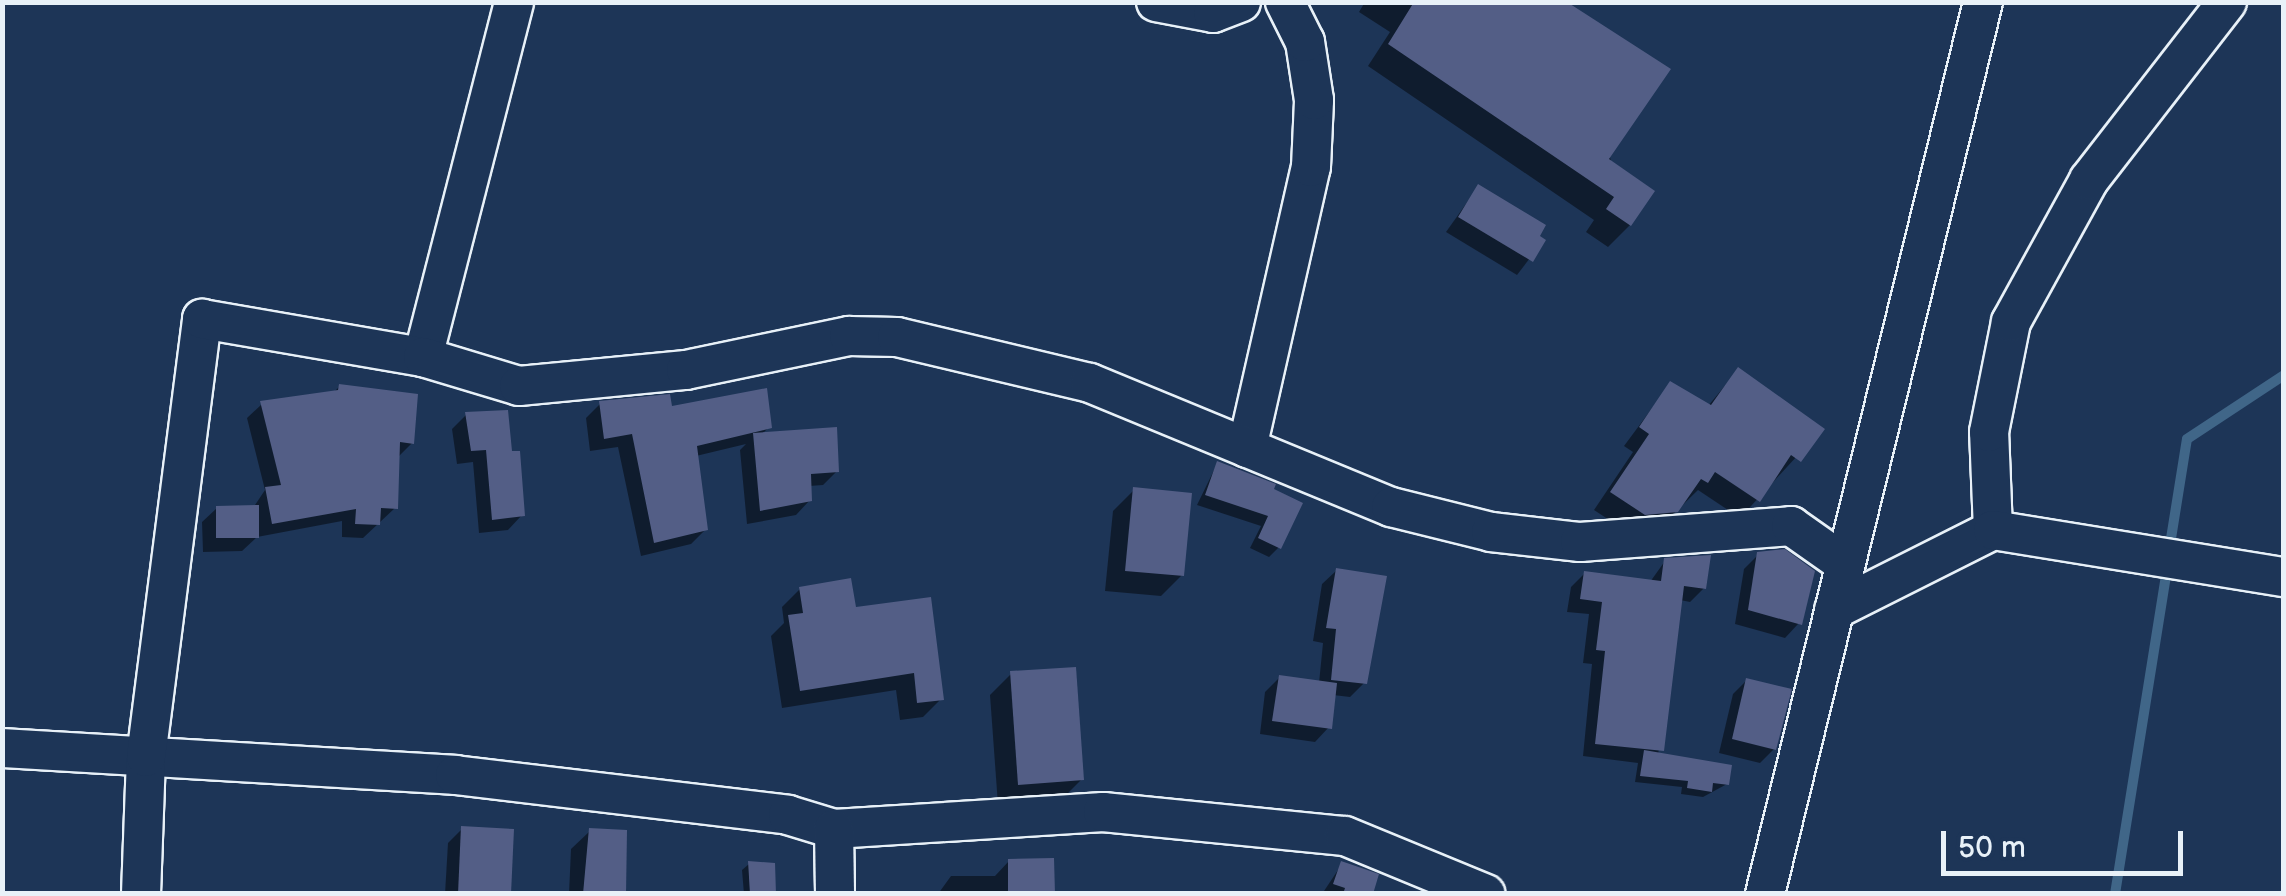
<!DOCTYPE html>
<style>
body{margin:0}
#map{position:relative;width:2286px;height:896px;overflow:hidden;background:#1d3557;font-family:"Balsamiq Sans",sans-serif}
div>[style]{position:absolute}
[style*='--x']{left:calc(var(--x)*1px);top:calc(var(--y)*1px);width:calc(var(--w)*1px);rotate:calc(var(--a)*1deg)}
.shadow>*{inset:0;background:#0007}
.stream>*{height:10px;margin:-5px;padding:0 5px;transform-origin:5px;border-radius:5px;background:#406688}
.building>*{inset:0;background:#535e86}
.roads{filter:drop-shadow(2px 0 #e8f1f8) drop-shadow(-2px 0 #e8f1f8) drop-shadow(0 2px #e8f1f8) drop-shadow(0 -2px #e8f1f8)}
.street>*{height:38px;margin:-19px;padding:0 19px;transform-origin:19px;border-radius:19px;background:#1d3557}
span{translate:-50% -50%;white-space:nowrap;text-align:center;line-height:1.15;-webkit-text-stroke:8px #1d3557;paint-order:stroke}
.frame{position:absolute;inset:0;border:5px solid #e8f1f8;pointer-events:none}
.scale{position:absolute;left:1941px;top:831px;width:242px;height:45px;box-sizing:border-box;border:5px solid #e8f1f8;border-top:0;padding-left:12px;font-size:30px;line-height:35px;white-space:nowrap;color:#e8f1f8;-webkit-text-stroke:8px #1d3557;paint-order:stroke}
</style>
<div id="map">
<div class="shadow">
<div style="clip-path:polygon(1365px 2px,1564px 2px,1630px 225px,1608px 247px,1586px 232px,1594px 220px,1368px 66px,1390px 32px,1359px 12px)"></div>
<div style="clip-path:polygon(1478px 187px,1543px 241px,1517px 275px,1446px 232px)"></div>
<div style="clip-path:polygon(1738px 370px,1821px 430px,1740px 518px,1698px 490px,1658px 529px,1626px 531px,1594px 510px,1633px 452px,1624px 446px,1670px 384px,1708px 406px)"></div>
<div style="clip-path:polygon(340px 386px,412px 443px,397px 458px,395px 508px,363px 538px,342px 537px,342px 521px,257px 537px,242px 551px,203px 552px,202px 522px,217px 508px,253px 508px,265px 490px,247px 418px,262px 404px,333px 393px)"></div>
<div style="clip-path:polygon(601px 403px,769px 427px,761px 435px,837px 471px,823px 485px,809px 486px,810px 500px,796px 515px,747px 524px,740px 450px,746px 444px,696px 456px,705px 530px,691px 544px,641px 556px,618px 447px,590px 451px,586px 418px)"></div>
<div style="clip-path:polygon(466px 415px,510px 454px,522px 515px,508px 530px,479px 533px,473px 462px,457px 464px,452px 429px)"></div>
<div style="clip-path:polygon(1217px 464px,1273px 486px,1279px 547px,1269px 557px,1250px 548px,1261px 526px,1197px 505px)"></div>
<div style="clip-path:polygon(1134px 490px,1182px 575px,1161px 596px,1105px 591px,1113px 511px)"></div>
<div style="clip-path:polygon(1758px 555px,1799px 623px,1785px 638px,1735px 624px,1744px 569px)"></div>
<div style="clip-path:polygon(1665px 561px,1704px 588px,1690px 602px,1680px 600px,1658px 755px,1727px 784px,1703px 797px,1681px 794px,1682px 787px,1635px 782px,1638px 763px,1583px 756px,1592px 664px,1583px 663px,1589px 614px,1567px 612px,1571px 587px,1585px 573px,1650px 582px)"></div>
<div style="clip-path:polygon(1337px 570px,1365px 682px,1350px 697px,1333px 695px,1329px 727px,1315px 742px,1260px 734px,1265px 692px,1280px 677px,1319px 683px,1323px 643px,1313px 641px,1322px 584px)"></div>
<div style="clip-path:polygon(800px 589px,853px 610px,941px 699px,923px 717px,900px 720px,896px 690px,782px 708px,771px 636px,784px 623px,782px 607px)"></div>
<div style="clip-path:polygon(1011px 674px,1082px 779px,1060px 801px,998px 805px,990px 695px)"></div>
<div style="clip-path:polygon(1747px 680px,1774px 749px,1760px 763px,1719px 753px,1733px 694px)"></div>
<div style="clip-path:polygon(462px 829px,506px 894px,445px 894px,448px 843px)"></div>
<div style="clip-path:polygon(590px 831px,624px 894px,569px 894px,571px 849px)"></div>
<div style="clip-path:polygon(1009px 861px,1053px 894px,938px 894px,951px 876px,995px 876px)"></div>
<div style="clip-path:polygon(749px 864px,772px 894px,744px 894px,742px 870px)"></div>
<div style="clip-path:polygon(1342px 864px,1370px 894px,1322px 894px)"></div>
</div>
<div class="stream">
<div style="--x:2169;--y:551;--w:113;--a:-80.9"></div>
<div style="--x:2187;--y:439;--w:116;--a:-33.4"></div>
<div style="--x:2115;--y:894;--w:330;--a:-80.9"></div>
</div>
<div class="building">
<div style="clip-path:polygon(1414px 2px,1567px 2px,1671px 69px,1609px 159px,1655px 191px,1631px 226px,1606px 209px,1614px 197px,1388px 44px)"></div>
<div style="clip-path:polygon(1478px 184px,1546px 225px,1540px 236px,1546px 240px,1533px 262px,1458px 217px)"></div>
<div style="clip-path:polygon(1738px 367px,1825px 429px,1801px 462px,1791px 455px,1760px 502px,1715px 472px,1708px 483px,1701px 479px,1678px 512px,1645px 515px,1610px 492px,1649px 434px,1639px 427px,1670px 381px,1711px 405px)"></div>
<div style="clip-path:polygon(339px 384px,418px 394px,414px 444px,400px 442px,398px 509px,381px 508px,380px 525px,355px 524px,356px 509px,272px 524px,265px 487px,281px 485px,260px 401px,338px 390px)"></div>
<div style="clip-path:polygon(767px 388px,772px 428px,697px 446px,708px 530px,654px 543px,632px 434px,604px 439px,599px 401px,670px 394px,672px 406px)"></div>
<div style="clip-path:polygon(508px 410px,512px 451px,520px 451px,525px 516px,492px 520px,486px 450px,471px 451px,465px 412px)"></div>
<div style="clip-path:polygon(837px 427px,839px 472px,811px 474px,812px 501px,760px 511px,753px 433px)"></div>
<div style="clip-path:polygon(1217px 461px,1276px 484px,1274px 489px,1303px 503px,1281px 549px,1258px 538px,1268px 516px,1205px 495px)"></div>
<div style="clip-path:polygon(1133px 487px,1192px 493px,1184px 576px,1125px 571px)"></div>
<div style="clip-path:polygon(259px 505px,259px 538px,216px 538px,216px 506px)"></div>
<div style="clip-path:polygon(1785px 549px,1815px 571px,1802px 625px,1748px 610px,1757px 552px)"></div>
<div style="clip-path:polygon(1711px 555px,1706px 589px,1684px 586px,1664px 751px,1595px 744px,1605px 651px,1596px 650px,1602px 602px,1580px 599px,1584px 571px,1661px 581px,1664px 558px)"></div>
<div style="clip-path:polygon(1336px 568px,1387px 576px,1367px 684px,1331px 680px,1336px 629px,1326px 628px)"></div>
<div style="clip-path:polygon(851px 578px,856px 607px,931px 597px,944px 700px,917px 703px,914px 673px,800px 691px,788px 615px,803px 613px,799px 587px)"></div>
<div style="clip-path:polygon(1076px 667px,1084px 780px,1018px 785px,1010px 671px)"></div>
<div style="clip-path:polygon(1279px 675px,1337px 683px,1332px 729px,1272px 721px)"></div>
<div style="clip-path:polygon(1746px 678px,1792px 689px,1776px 750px,1732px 739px)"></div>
<div style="clip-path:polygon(1644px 750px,1732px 765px,1729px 785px,1713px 783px,1712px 792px,1687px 788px,1688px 781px,1640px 776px)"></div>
<div style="clip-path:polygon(461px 826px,514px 829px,511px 894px,458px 894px)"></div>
<div style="clip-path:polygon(589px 828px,627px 830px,626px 894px,583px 894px)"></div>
<div style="clip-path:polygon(1054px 858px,1055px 894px,1008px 894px,1008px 859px)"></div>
<div style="clip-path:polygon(748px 861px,775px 863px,776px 894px,750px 894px)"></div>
<div style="clip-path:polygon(1341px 861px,1379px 874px,1373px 894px,1343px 894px,1345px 888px,1333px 884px)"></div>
</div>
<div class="roads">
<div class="street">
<div style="--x:1156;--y:2;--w:58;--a:10.9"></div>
<div style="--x:1213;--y:13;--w:30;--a:-21"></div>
<div style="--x:423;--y:357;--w:366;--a:-75.6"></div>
<div style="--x:1247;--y:448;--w:288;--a:-77.2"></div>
<div style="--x:1311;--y:167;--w:67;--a:-87.4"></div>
<div style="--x:1314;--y:100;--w:59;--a:-98.8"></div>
<div style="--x:1305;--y:42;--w:45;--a:-116.6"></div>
<div style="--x:1993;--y:530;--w:98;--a:-92.3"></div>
<div style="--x:1989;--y:432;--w:112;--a:-78.7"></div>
<div style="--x:2011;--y:322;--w:162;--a:-61.2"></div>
<div style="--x:2089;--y:180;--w:225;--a:-52.2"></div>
<div style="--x:1834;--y:610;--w:178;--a:-26.7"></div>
<div style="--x:1993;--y:530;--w:295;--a:9.2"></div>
<div style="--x:2;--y:748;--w:454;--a:3.4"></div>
<div style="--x:455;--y:775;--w:335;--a:6.8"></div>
<div style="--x:788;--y:815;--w:48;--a:16.9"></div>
<div style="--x:834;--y:829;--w:270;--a:-3.6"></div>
<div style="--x:1103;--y:812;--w:243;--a:5.7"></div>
<div style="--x:1345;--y:836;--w:152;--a:22.4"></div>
<div style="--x:834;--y:829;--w:65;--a:89.1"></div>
<div style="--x:141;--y:894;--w:137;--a:-87.9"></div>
<div style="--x:146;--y:757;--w:442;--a:-82.7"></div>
<div style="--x:202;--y:319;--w:224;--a:9.8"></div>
<div style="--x:423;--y:357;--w:100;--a:16.8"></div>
<div style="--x:519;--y:386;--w:168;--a:-5.5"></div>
<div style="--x:686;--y:370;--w:167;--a:-11.8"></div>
<div style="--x:849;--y:336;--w:48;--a:1.2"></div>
<div style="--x:897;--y:337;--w:198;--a:13.4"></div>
<div style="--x:1090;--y:383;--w:326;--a:22.4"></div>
<div style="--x:1391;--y:507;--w:103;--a:14"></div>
<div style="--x:1491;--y:532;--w:90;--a:6.4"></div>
<div style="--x:1580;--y:542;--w:212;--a:-4.3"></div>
<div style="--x:1791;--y:526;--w:66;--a:35.1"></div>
<div style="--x:1765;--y:894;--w:918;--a:-76.27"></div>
</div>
</div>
<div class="frame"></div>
<div class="scale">50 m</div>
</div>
